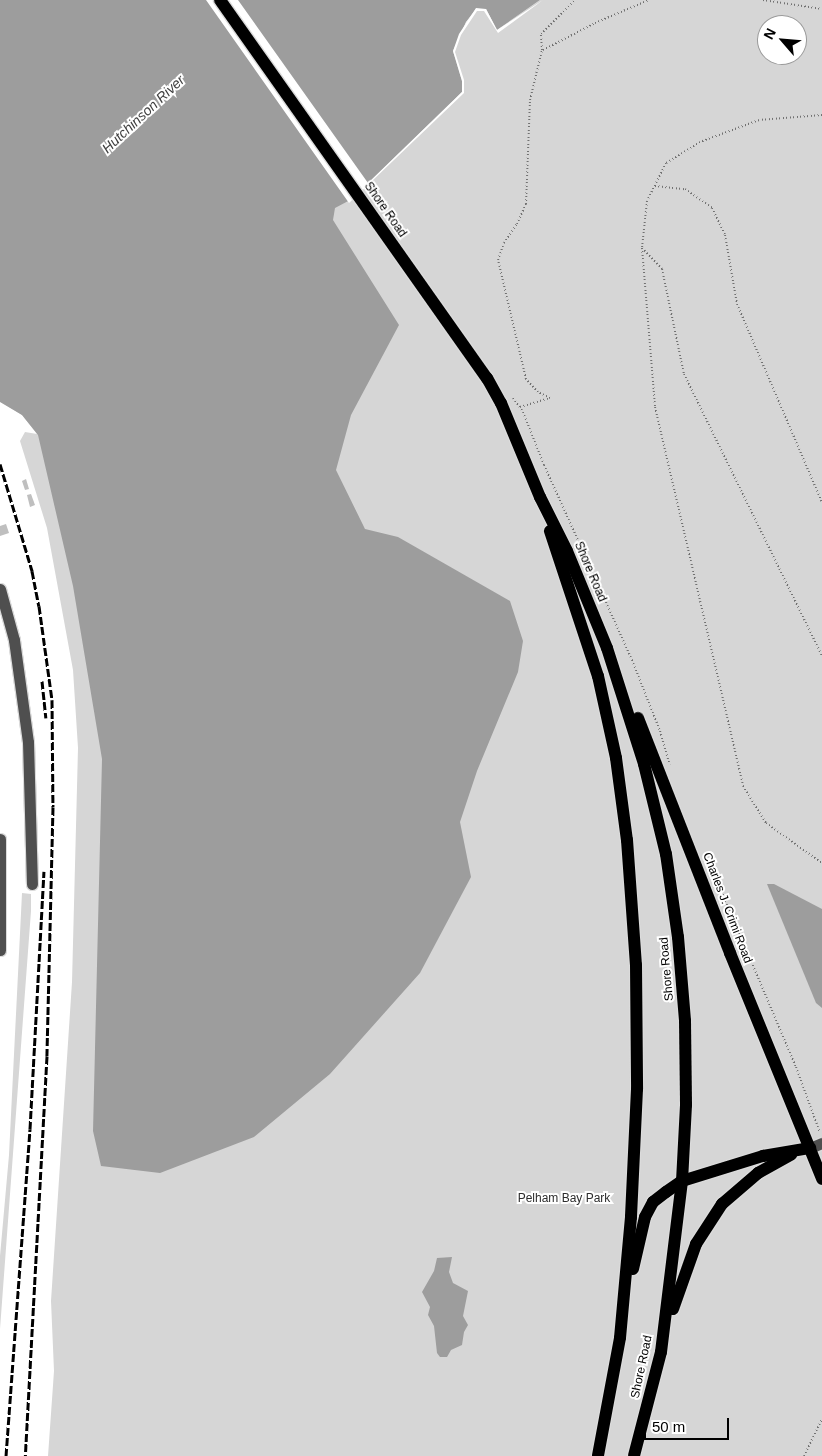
<!DOCTYPE html>
<style>
body{margin:0}
#map{position:relative;width:822px;height:1456px;overflow:hidden;background:#fff;font-family:Helvetica,sans-serif}
div>[style]{position:absolute}
[style*='--x']{left:calc(var(--x)*1px);top:calc(var(--y)*1px);width:calc(var(--w)*1px);rotate:calc(var(--a)*1deg)}
.green>*{inset:0;background:#d6d6d6}
.water>*{inset:0;background:#9d9d9d}
.pier>*{inset:0;background:#fff}
.building>*{inset:0;background:#bfbfbf}
.path>*{height:2px;margin-top:-1px;transform-origin:0;background:repeating-linear-gradient(90deg,#717171 0 1px,transparent 0 3.5px)}
.roads{filter:drop-shadow(1px 0 #dbdbdb) drop-shadow(-1px 0 #dbdbdb) drop-shadow(0 1px #dbdbdb) drop-shadow(0 -1px #dbdbdb)}
.minor>*{height:11px;margin:-5.5px;padding:0 5.5px;transform-origin:5.5px;border-radius:5.5px;background:#4f4f4f}
.major>*{height:12px;margin:-6px;padding:0 6px;transform-origin:6px;border-radius:6px;background:#000}
.rail>*{height:3px;margin-top:-1.5px;transform-origin:0;background:repeating-linear-gradient(90deg,#000 0 8px,transparent 0 10.5px)}
span{translate:-50% -50%;white-space:nowrap;text-align:center;line-height:1.15;-webkit-text-stroke:4px #fff;paint-order:stroke}
.street-label{font-size:12px;color:#000}
.park-label{font-size:12px;color:#2d2d2d}
.water-label{font-size:14px;color:#3e3e3e;font-style:italic}
.north{position:absolute;left:757px;top:15px;width:50px;height:50px;box-sizing:border-box;background:#fff;border:1px solid #999;border-radius:50%;rotate:297deg;font-size:14px;font-weight:700;line-height:20px;text-align:center;color:#000}
.north::after{content:'';display:block;margin:auto;width:18px;height:22px;background:#000;clip-path:polygon(50% 0,100% 100%,50% 72%,0 100%)}
.scale{position:absolute;left:644px;top:1418px;width:85px;height:22px;box-sizing:border-box;border:2px solid #000;border-top:0;padding-left:6px;font-size:15px;line-height:18px;white-space:nowrap;color:#000;-webkit-text-stroke:4px #fff;paint-order:stroke}
</style>
<div id="map">
<div class="green">
<div style="clip-path:polygon(evenodd,540px 0,822px 0,822px 1456px,48px 1456px,54px 1371px,51px 1301px,72px 982px,78px 748px,73px 670px,47px 528px,20px 441px,25px 432px,37px 434px,22px 415px,1px 402px,174px 348px,462px 92px,453px 51px,459px 34px,476px 8px,486px 9px,497px 30px,540px 0,767px 25px,797px 25px,797px 55px,767px 55px,767px 25px)"></div>
<div style="clip-path:polygon(22px 893px,31px 894px,31px 911px,0 1329px,0 1256px,9px 1155px)"></div>
</div>
<div class="water">
<div style="clip-path:polygon(0 0,540px 0,497px 30px,486px 9px,476px 9px,466px 22px,453px 51px,462px 81px,462px 92px,352px 199px,335px 208px,333px 220px,399px 325px,351px 415px,336px 470px,365px 529px,398px 537px,510px 601px,523px 641px,518px 672px,477px 771px,460px 822px,471px 877px,420px 973px,330px 1074px,254px 1137px,160px 1173px,101px 1166px,93px 1131px,102px 759px,73px 586px,38px 435px,22px 415px,0 402px)"></div>
<div style="clip-path:polygon(767px 884px,774px 884px,822px 909px,822px 1008px,816px 1003px)"></div>
<div style="clip-path:polygon(452px 1257px,449px 1272px,453px 1283px,468px 1291px,463px 1316px,468px 1325px,464px 1332px,462px 1345px,451px 1350px,447px 1357px,440px 1357px,437px 1353px,434px 1326px,428px 1315px,430px 1307px,422px 1292px,434px 1271px,437px 1258px)"></div>
</div>
<div class="pier">
<div style="clip-path:polygon(206px 0,238px 0,368px 183px,462px 92px,462px 81px,453px 51px,459px 34px,476px 8px,486px 9px,497px 30px,543px 0,498px 33px,484px 11px,477px 11px,461px 35px,455px 52px,464px 80px,464px 93px,349px 203px)"></div>
</div>
<div class="building">
<div style="clip-path:polygon(26px 479px,29px 489px,25px 490px,22px 481px)"></div>
<div style="clip-path:polygon(31px 494px,35px 505px,30px 507px,27px 495px)"></div>
<div style="clip-path:polygon(6px 524px,9px 533px,0 536px,0 526px)"></div>
</div>
<div class="path">
<div style="--x:763;--y:0;--w:60;--a:8.7"></div>
<div style="--x:543;--y:50;--w:59;--a:-27.4"></div>
<div style="--x:595;--y:23;--w:59;--a:-23.1"></div>
<div style="--x:822;--y:115;--w:63;--a:175.5"></div>
<div style="--x:759;--y:120;--w:63;--a:159.6"></div>
<div style="--x:700;--y:142;--w:40;--a:148"></div>
<div style="--x:666;--y:163;--w:42;--a:116.6"></div>
<div style="--x:647;--y:201;--w:47;--a:96.1"></div>
<div style="--x:642;--y:248;--w:160;--a:85.3"></div>
<div style="--x:655;--y:407;--w:389;--a:76.9"></div>
<div style="--x:743;--y:786;--w:44;--a:58.1"></div>
<div style="--x:766;--y:823;--w:69;--a:35.5"></div>
<div style="--x:655;--y:186;--w:30;--a:6"></div>
<div style="--x:685;--y:189;--w:33;--a:35"></div>
<div style="--x:712;--y:208;--w:30;--a:64"></div>
<div style="--x:725;--y:235;--w:70;--a:80.1"></div>
<div style="--x:737;--y:304;--w:215;--a:66.8"></div>
<div style="--x:642;--y:248;--w:29;--a:46"></div>
<div style="--x:662;--y:269;--w:107;--a:78.2"></div>
<div style="--x:684;--y:374;--w:314;--a:63.9"></div>
<div style="--x:513;--y:398;--w:17;--a:54"></div>
<div style="--x:523;--y:412;--w:57;--a:68.4"></div>
<div style="--x:544;--y:465;--w:214;--a:65.7"></div>
<div style="--x:632;--y:660;--w:76;--a:68.5"></div>
<div style="--x:660;--y:731;--w:35;--a:74"></div>
<div style="--x:520;--y:407;--w:31;--a:-17"></div>
<div style="--x:550;--y:398;--w:13;--a:-153"></div>
<div style="--x:538;--y:392;--w:18;--a:-133"></div>
<div style="--x:526;--y:379;--w:122;--a:-103.2"></div>
<div style="--x:498;--y:260;--w:18;--a:-71"></div>
<div style="--x:504;--y:243;--w:23;--a:-56"></div>
<div style="--x:517;--y:224;--w:22;--a:-66"></div>
<div style="--x:526;--y:204;--w:104;--a:-87.8"></div>
<div style="--x:530;--y:100;--w:51;--a:-76.5"></div>
<div style="--x:542;--y:50;--w:16;--a:-94"></div>
<div style="--x:541;--y:34;--w:48;--a:-45"></div>
<div style="--x:709;--y:862;--w:223;--a:67"></div>
<div style="--x:796;--y:1067;--w:70;--a:70"></div>
<div style="--x:804;--y:1456;--w:41;--a:-64.1"></div>
</div>
<div class="roads">
<div class="minor">
<div style="--x:0;--y:589;--w:53;--a:74.6"></div>
<div style="--x:14;--y:640;--w:103;--a:82.2"></div>
<div style="--x:28;--y:742;--w:142;--a:88.4"></div>
<div style="--x:0;--y:839;--w:111;--a:90"></div>
<div style="--x:810;--y:1148;--w:13;--a:-23"></div>
</div>
<div class="major">
<div style="--x:220;--y:0;--w:463;--a:54.8"></div>
<div style="--x:487;--y:378;--w:29;--a:61"></div>
<div style="--x:501;--y:403;--w:102;--a:67.5"></div>
<div style="--x:540;--y:497;--w:60;--a:63.4"></div>
<div style="--x:567;--y:551;--w:105;--a:67.6"></div>
<div style="--x:607;--y:648;--w:122;--a:72.3"></div>
<div style="--x:644;--y:764;--w:93;--a:76.3"></div>
<div style="--x:666;--y:854;--w:84;--a:81.8"></div>
<div style="--x:678;--y:937;--w:84;--a:85.2"></div>
<div style="--x:685;--y:1021;--w:84;--a:89.3"></div>
<div style="--x:686;--y:1105;--w:76;--a:93"></div>
<div style="--x:682;--y:1181;--w:172;--a:97"></div>
<div style="--x:661;--y:1352;--w:107;--a:104.6"></div>
<div style="--x:550;--y:531;--w:153;--a:71.7"></div>
<div style="--x:598;--y:676;--w:84;--a:77.6"></div>
<div style="--x:616;--y:758;--w:83;--a:82.4"></div>
<div style="--x:627;--y:840;--w:125;--a:85.9"></div>
<div style="--x:636;--y:965;--w:124;--a:89.5"></div>
<div style="--x:637;--y:1089;--w:128;--a:92.7"></div>
<div style="--x:631;--y:1217;--w:121;--a:95.2"></div>
<div style="--x:620;--y:1338;--w:120;--a:100.6"></div>
<div style="--x:638;--y:718;--w:252;--a:68.6"></div>
<div style="--x:730;--y:953;--w:244;--a:67.8"></div>
<div style="--x:633;--y:1269;--w:53;--a:-77"></div>
<div style="--x:645;--y:1217;--w:17;--a:-62"></div>
<div style="--x:653;--y:1202;--w:16;--a:-38"></div>
<div style="--x:666;--y:1192;--w:19;--a:-35"></div>
<div style="--x:682;--y:1181;--w:85;--a:-17.2"></div>
<div style="--x:763;--y:1156;--w:48;--a:-9.7"></div>
<div style="--x:673;--y:1309;--w:69;--a:-70.5"></div>
<div style="--x:696;--y:1244;--w:48;--a:-57"></div>
<div style="--x:722;--y:1204;--w:48;--a:-40.7"></div>
<div style="--x:758;--y:1173;--w:38;--a:-29"></div>
</div>
</div>
<div class="rail">
<div style="--x:0;--y:464;--w:112;--a:73.3"></div>
<div style="--x:32;--y:571;--w:36;--a:79"></div>
<div style="--x:39;--y:606;--w:95;--a:82.1"></div>
<div style="--x:52;--y:700;--w:107;--a:89.5"></div>
<div style="--x:53;--y:807;--w:249;--a:91.4"></div>
<div style="--x:47;--y:1056;--w:401;--a:93.1"></div>
<div style="--x:42;--y:681;--w:37;--a:84"></div>
<div style="--x:6;--y:1456;--w:328;--a:-85.8"></div>
<div style="--x:30;--y:1129;--w:258;--a:-86.9"></div>
</div>
<div class="street-label">
<span style="left:385px;top:210px;rotate:55deg">Shore Road</span>
<span style="left:590px;top:572px;rotate:67deg">Shore Road</span>
<span style="left:727px;top:908px;rotate:69deg">Charles J. Crimi Road</span>
<span style="left:667px;top:969px;rotate:-95deg">Shore Road</span>
<span style="left:642px;top:1367px;rotate:-78deg">Shore Road</span>
</div>
<div class="park-label">
<span style="left:564px;top:1199px">Pelham Bay Park</span>
</div>
<div class="water-label">
<span style="left:143px;top:114px;rotate:-43deg">Hutchinson River</span>
</div>
<div class="north">N</div>
<div class="scale">50 m</div>
</div>
